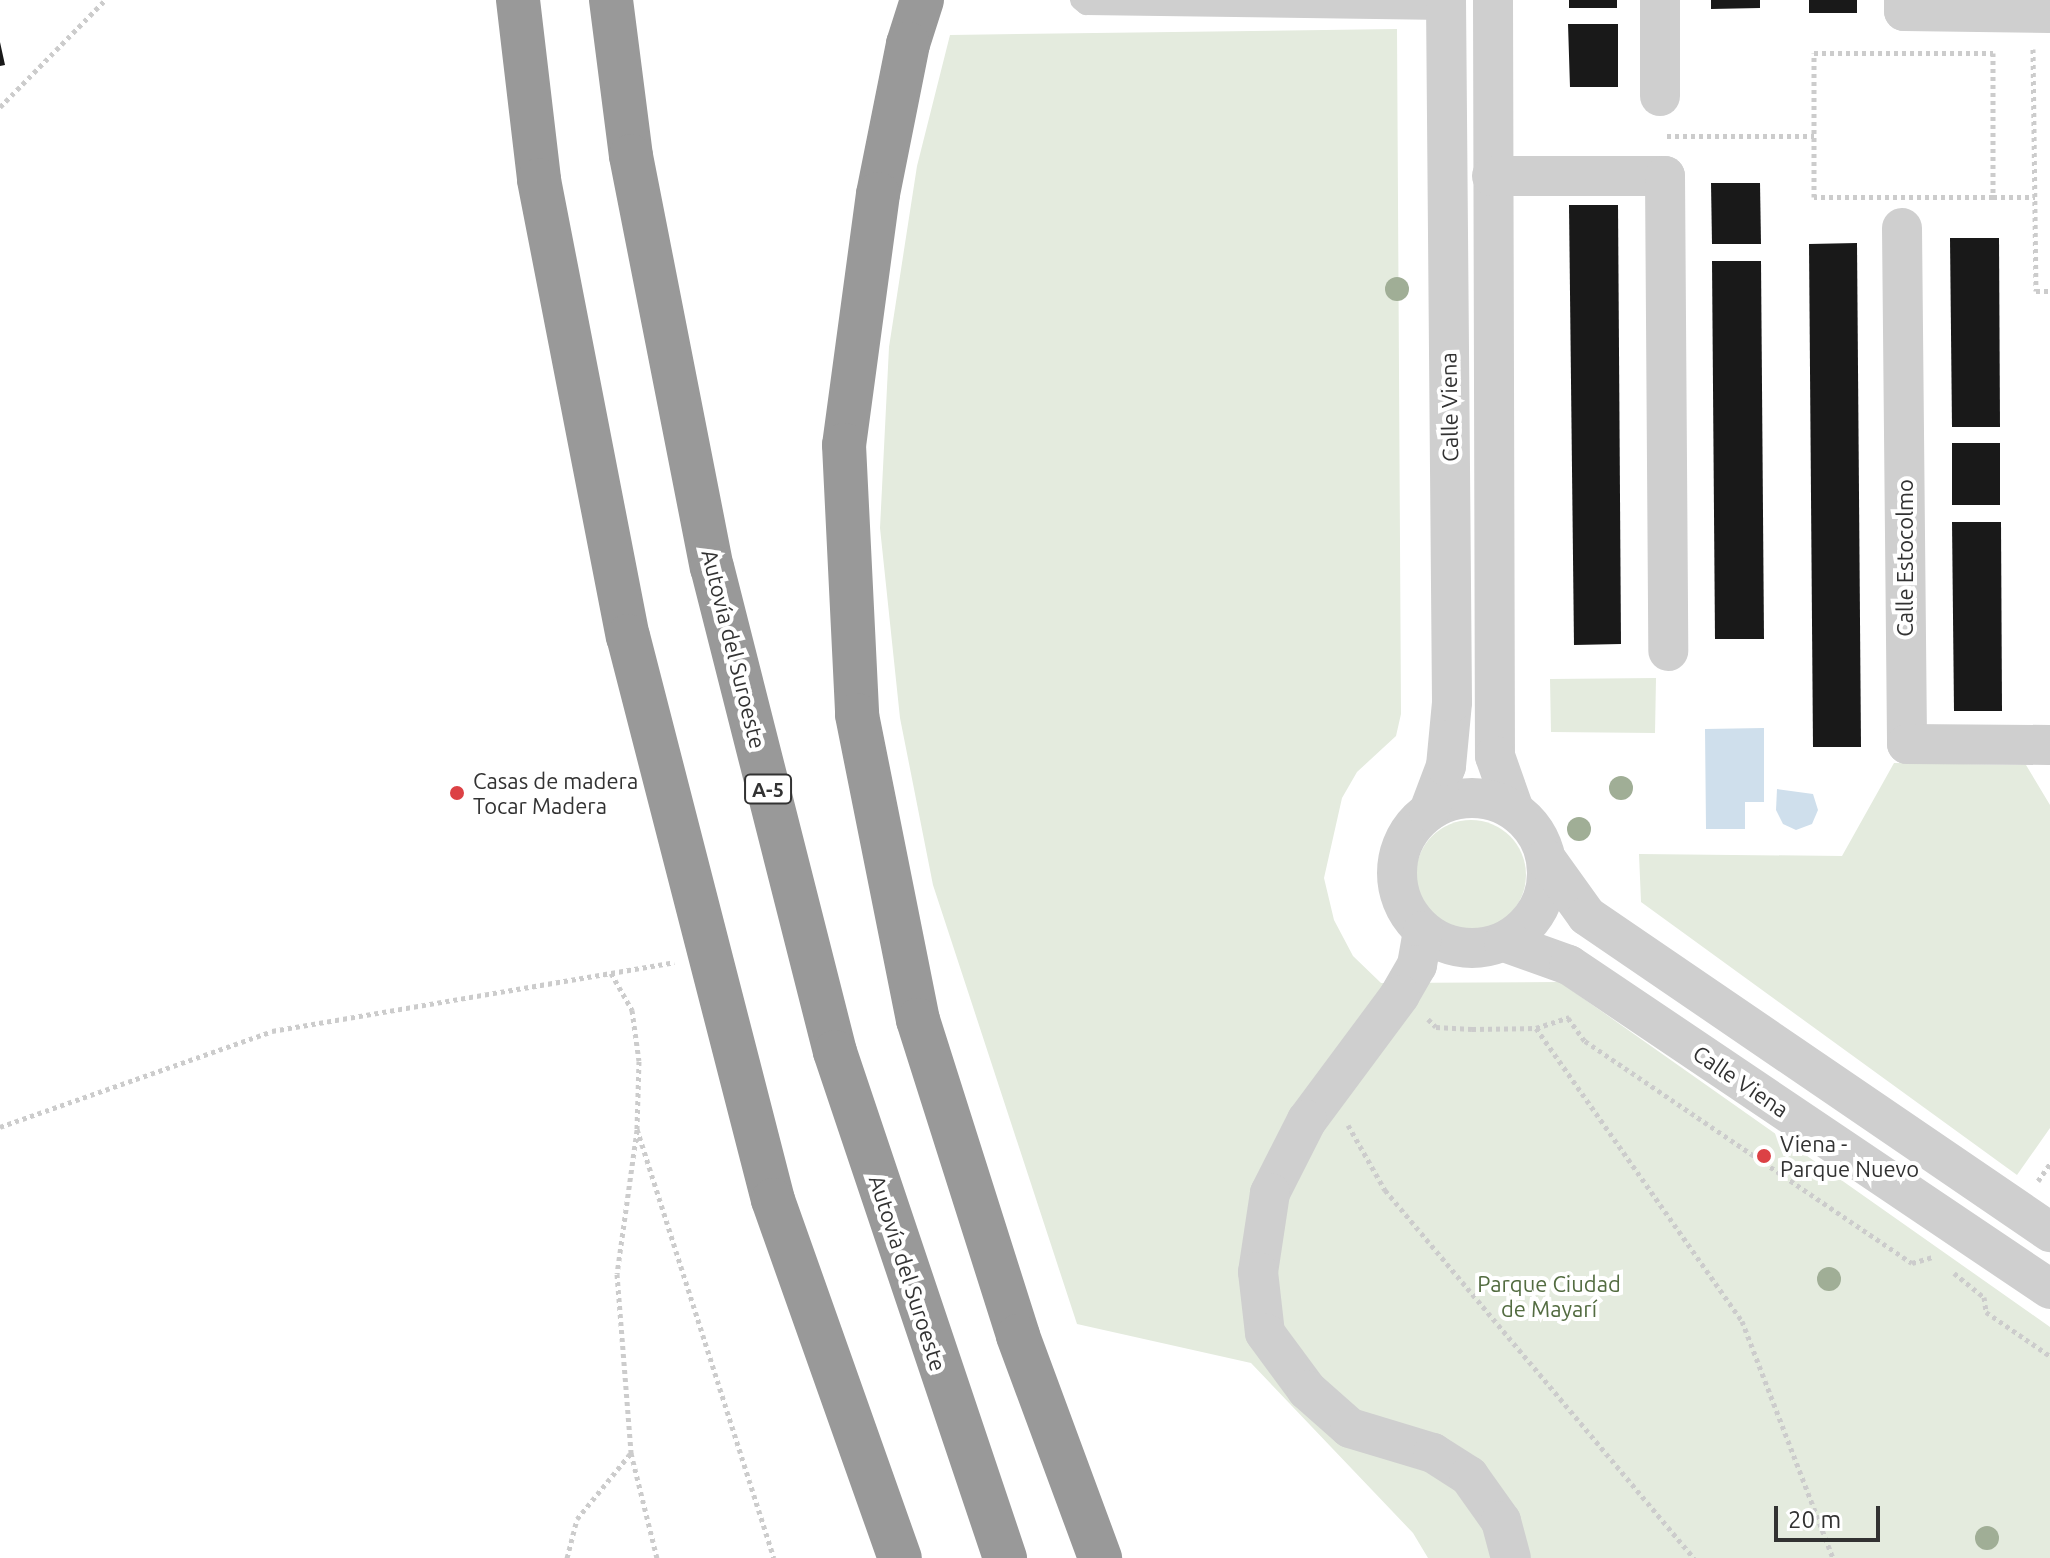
<!DOCTYPE html>
<meta charset="utf-8">
<style>
body{margin:0}
#map{position:relative;width:2050px;height:1558px;overflow:hidden;background:#fff;font-family:Ubuntu,sans-serif}
div>[style]{position:absolute}
[style*='--x']{left:calc(var(--x)*1px);top:calc(var(--y)*1px);width:calc(var(--w)*1px);rotate:calc(var(--a)*1deg)}
.green>*{inset:0;background:#e4ebde}
.round{border-radius:50%}
.water>*{inset:0;background:#cfdfec}
.building>*{inset:0;background:#191919}
.path>*{height:5px;margin-top:-2.5px;transform-origin:0;background:repeating-linear-gradient(90deg,#ccc 0 4px,transparent 0 8px)}
.lane>*{height:20px;margin:-10px;padding:0 10px;transform-origin:10px;border-radius:10px;background:#cfcfcf}
.street>*{height:40px;margin:-20px;padding:0 20px;transform-origin:20px;border-radius:20px;background:#cfcfcf}
.street>.ring{margin:-20px;padding:0;box-sizing:content-box;background:none;border:40px solid #cfcfcf;border-radius:50%}
.highway>*{height:44px;margin:-22px;padding:0 22px;transform-origin:22px;border-radius:22px;background:#999}
.trees>*{width:24px;height:24px;margin:-12px;border-radius:50%;background:#a0ae96}
.dots>*{width:22px;height:22px;translate:-50% -50%;box-sizing:border-box;border:4px solid #fff;border-radius:50%}
span{translate:-50% -50%;white-space:nowrap;text-align:center;line-height:1.15;-webkit-text-stroke:8px #fff;paint-order:stroke}
.shield-label span{padding:2px 6px;background:#fff;border:2px solid;border-radius:6px;-webkit-text-stroke-width:0}
.shield-label{font-size:20px;color:#323232;font-weight:700}
.street-label{font-size:22px;color:#323232}
.poi-label{font-size:22px;color:#323232}
.left{translate:0 -50%;text-align:left}
.park-label{font-size:22px;color:#536c41}
.scale{position:absolute;left:1774px;top:1506px;width:106px;height:36px;box-sizing:border-box;border:4px solid #323232;border-top:0;padding-left:10px;font-size:24px;line-height:28px;white-space:nowrap;color:#323232;-webkit-text-stroke:6px #fff;paint-order:stroke}
</style>
<div id="map">
<div class="green">
<div style="clip-path:polygon(1397px 29px,1401px 714px,1396px 736px,1357px 772px,1342px 798px,1324px 878px,1334px 920px,1353px 956px,1381px 983px,1560px 982px,2050px 1327px,2050px 1558px,1428px 1558px,1413px 1533px,1251px 1363px,1077px 1324px,933px 885px,900px 718px,880px 528px,889px 347px,917px 166px,950px 35px)"></div>
<div style="clip-path:polygon(1656px 678px,1655px 733px,1551px 732px,1550px 679px)"></div>
<div style="clip-path:polygon(1894px 763px,2026px 765px,2050px 805px,2050px 1128px,2017px 1175px,1641px 902px,1639px 854px,1842px 856px)"></div>
<div class="round" style="left:1416px;top:820px;width:110px;height:110px"></div>
</div>
<div class="water">
<div style="clip-path:polygon(1764px 728px,1764px 802px,1745px 802px,1745px 829px,1706px 829px,1705px 729px)"></div>
<div style="clip-path:polygon(1777px 789px,1813px 794px,1818px 810px,1812px 824px,1796px 830px,1783px 824px,1776px 810px)"></div>
</div>
<div class="building">
<div style="clip-path:polygon(1569px 0,1617px 0,1617px 8px,1569px 8px)"></div>
<div style="clip-path:polygon(1711px 0,1760px 0,1760px 8px,1711px 9px)"></div>
<div style="clip-path:polygon(1809px 0,1857px 0,1857px 13px,1809px 13px)"></div>
<div style="clip-path:polygon(1568px 24px,1618px 24px,1618px 87px,1570px 87px)"></div>
<div style="clip-path:polygon(0 42px,5px 65px,0 66px)"></div>
<div style="clip-path:polygon(1711px 183px,1760px 183px,1761px 244px,1712px 244px)"></div>
<div style="clip-path:polygon(1569px 205px,1618px 205px,1621px 644px,1574px 645px)"></div>
<div style="clip-path:polygon(1950px 238px,1999px 238px,2000px 427px,1952px 427px)"></div>
<div style="clip-path:polygon(1857px 243px,1861px 747px,1813px 747px,1809px 244px)"></div>
<div style="clip-path:polygon(1712px 261px,1761px 261px,1764px 639px,1715px 639px)"></div>
<div style="clip-path:polygon(1952px 443px,2000px 443px,2000px 505px,1952px 505px)"></div>
<div style="clip-path:polygon(1952px 522px,2001px 522px,2002px 711px,1954px 711px)"></div>
</div>
<div class="path">
<div style="--x:2033;--y:49;--w:242;--a:89.3"></div>
<div style="--x:2036;--y:291;--w:14;--a:0"></div>
<div style="--x:1814;--y:53;--w:179;--a:0"></div>
<div style="--x:1993;--y:53;--w:144;--a:90"></div>
<div style="--x:1993;--y:197;--w:179;--a:180"></div>
<div style="--x:1814;--y:197;--w:144;--a:-90"></div>
<div style="--x:0;--y:107;--w:150;--a:-45.5"></div>
<div style="--x:1667;--y:136;--w:147;--a:0"></div>
<div style="--x:1993;--y:197;--w:42;--a:0"></div>
<div style="--x:611;--y:973;--w:43;--a:60.4"></div>
<div style="--x:632;--y:1010;--w:51;--a:82.2"></div>
<div style="--x:639;--y:1061;--w:68;--a:91.7"></div>
<div style="--x:637;--y:1129;--w:450;--a:72.3"></div>
<div style="--x:1568;--y:1018;--w:29;--a:54"></div>
<div style="--x:1585;--y:1041;--w:395;--a:34.2"></div>
<div style="--x:1912;--y:1263;--w:22;--a:-16"></div>
<div style="--x:1428;--y:1019;--w:11;--a:45"></div>
<div style="--x:1436;--y:1027;--w:36;--a:3"></div>
<div style="--x:1472;--y:1029;--w:64;--a:-0.9"></div>
<div style="--x:1536;--y:1028;--w:35;--a:-18"></div>
<div style="--x:1536;--y:1028;--w:358;--a:54.9"></div>
<div style="--x:1742;--y:1321;--w:254;--a:69"></div>
<div style="--x:1348;--y:1125;--w:75;--a:60.4"></div>
<div style="--x:1385;--y:1190;--w:481;--a:50"></div>
<div style="--x:0;--y:1127;--w:288;--a:-19.4"></div>
<div style="--x:272;--y:1031;--w:408;--a:-9.7"></div>
<div style="--x:637;--y:1130;--w:145;--a:97.9"></div>
<div style="--x:617;--y:1274;--w:180;--a:85.5"></div>
<div style="--x:631;--y:1453;--w:108;--a:76.1"></div>
<div style="--x:2038;--y:1181;--w:21;--a:-55"></div>
<div style="--x:1954;--y:1273;--w:38;--a:39"></div>
<div style="--x:1984;--y:1297;--w:15;--a:82"></div>
<div style="--x:1986;--y:1312;--w:78;--a:34.5"></div>
<div style="--x:567;--y:1558;--w:40;--a:-75.6"></div>
<div style="--x:577;--y:1519;--w:84;--a:-50.8"></div>
</div>
<div class="lane">
<div style="--x:1080;--y:0;--w:8;--a:40"></div>
<div style="--x:1086;--y:5;--w:360;--a:0.8"></div>
</div>
<div class="street">
<div style="--x:1493;--y:0;--w:756;--a:89.85"></div>
<div style="--x:1495;--y:756;--w:57;--a:70.6"></div>
<div style="--x:1904;--y:0;--w:11;--a:90"></div>
<div style="--x:1904;--y:11;--w:146;--a:0.8"></div>
<div style="--x:1660;--y:96;--w:96;--a:-90"></div>
<div style="--x:1492;--y:176;--w:173;--a:0"></div>
<div style="--x:1665;--y:176;--w:475;--a:89.6"></div>
<div style="--x:1902;--y:228;--w:516;--a:89.44"></div>
<div style="--x:1907;--y:744;--w:143;--a:0.4"></div>
<div class="ring" style="left:1397px;top:798px;width:110px;height:110px"></div>
<div style="--x:1429;--y:811;--w:48;--a:-69.3"></div>
<div style="--x:1446;--y:766;--w:64;--a:-84.6"></div>
<div style="--x:1452;--y:702;--w:702;--a:-90.49"></div>
<div style="--x:1546;--y:859;--w:70;--a:54.3"></div>
<div style="--x:1587;--y:916;--w:561;--a:34.31"></div>
<div style="--x:1423;--y:931;--w:35;--a:100"></div>
<div style="--x:1417;--y:965;--w:34;--a:120"></div>
<div style="--x:1400;--y:995;--w:156;--a:126.6"></div>
<div style="--x:1307;--y:1120;--w:82;--a:116.9"></div>
<div style="--x:1270;--y:1193;--w:80;--a:98.6"></div>
<div style="--x:1258;--y:1272;--w:61;--a:83.5"></div>
<div style="--x:1265;--y:1333;--w:71;--a:53.6"></div>
<div style="--x:1307;--y:1390;--w:57;--a:41.5"></div>
<div style="--x:1350;--y:1428;--w:87;--a:16.8"></div>
<div style="--x:1433;--y:1453;--w:43;--a:32.6"></div>
<div style="--x:1469;--y:1476;--w:55;--a:54.6"></div>
<div style="--x:1501;--y:1521;--w:38;--a:75"></div>
<div style="--x:1504;--y:942;--w:69;--a:19.5"></div>
<div style="--x:1569;--y:965;--w:580;--a:33.96"></div>
</div>
<div class="highway">
<div style="--x:518;--y:0;--w:181;--a:83.3"></div>
<div style="--x:539;--y:180;--w:465;--a:79"></div>
<div style="--x:628;--y:636;--w:582;--a:75.58"></div>
<div style="--x:773;--y:1200;--w:380;--a:70.5"></div>
<div style="--x:611;--y:0;--w:157;--a:82.7"></div>
<div style="--x:631;--y:156;--w:419;--a:78.9"></div>
<div style="--x:712;--y:567;--w:500;--a:75.77"></div>
<div style="--x:835;--y:1052;--w:534;--a:71.43"></div>
<div style="--x:922;--y:0;--w:46;--a:107.7"></div>
<div style="--x:908;--y:44;--w:153;--a:101.3"></div>
<div style="--x:878;--y:194;--w:253;--a:97.7"></div>
<div style="--x:844;--y:445;--w:270;--a:87.2"></div>
<div style="--x:857;--y:715;--w:311;--a:78.7"></div>
<div style="--x:918;--y:1020;--w:331;--a:72.4"></div>
<div style="--x:1018;--y:1336;--w:237;--a:69.7"></div>
</div>
<div class="trees">
<div style="left:1397px;top:289px"></div>
<div style="left:1621px;top:788px"></div>
<div style="left:1579px;top:829px"></div>
<div style="left:1829px;top:1279px"></div>
<div style="left:1987px;top:1538px"></div>
</div>
<div class="dots">
<div style="left:457px;top:793px;background:#dc4145"></div>
<div style="left:1764px;top:1156px;background:#dc4145"></div>
</div>
<div class="shield-label">
<span style="left:768px;top:789px">A-5</span>
</div>
<div class="street-label">
<span style="left:1449px;top:407px;rotate:-91deg">Calle Viena</span>
<span style="left:1905px;top:558px;rotate:-90deg">Calle Estocolmo</span>
<span style="left:734px;top:649px;rotate:76deg">Autovía del Suroeste</span>
<span style="left:1741px;top:1081px;rotate:34deg">Calle Viena</span>
<span style="left:908px;top:1273px;rotate:72deg">Autovía del Suroeste</span>
</div>
<div class="poi-label">
<span class="left" style="left:473px;top:793px">Casas de madera<br>Tocar Madera</span>
<span class="left" style="left:1780px;top:1156px">Viena -<br>Parque Nuevo</span>
</div>
<div class="park-label">
<span style="left:1549px;top:1296px">Parque Ciudad<br>de Mayarí</span>
</div>
<div class="scale">20 m</div>
</div>
